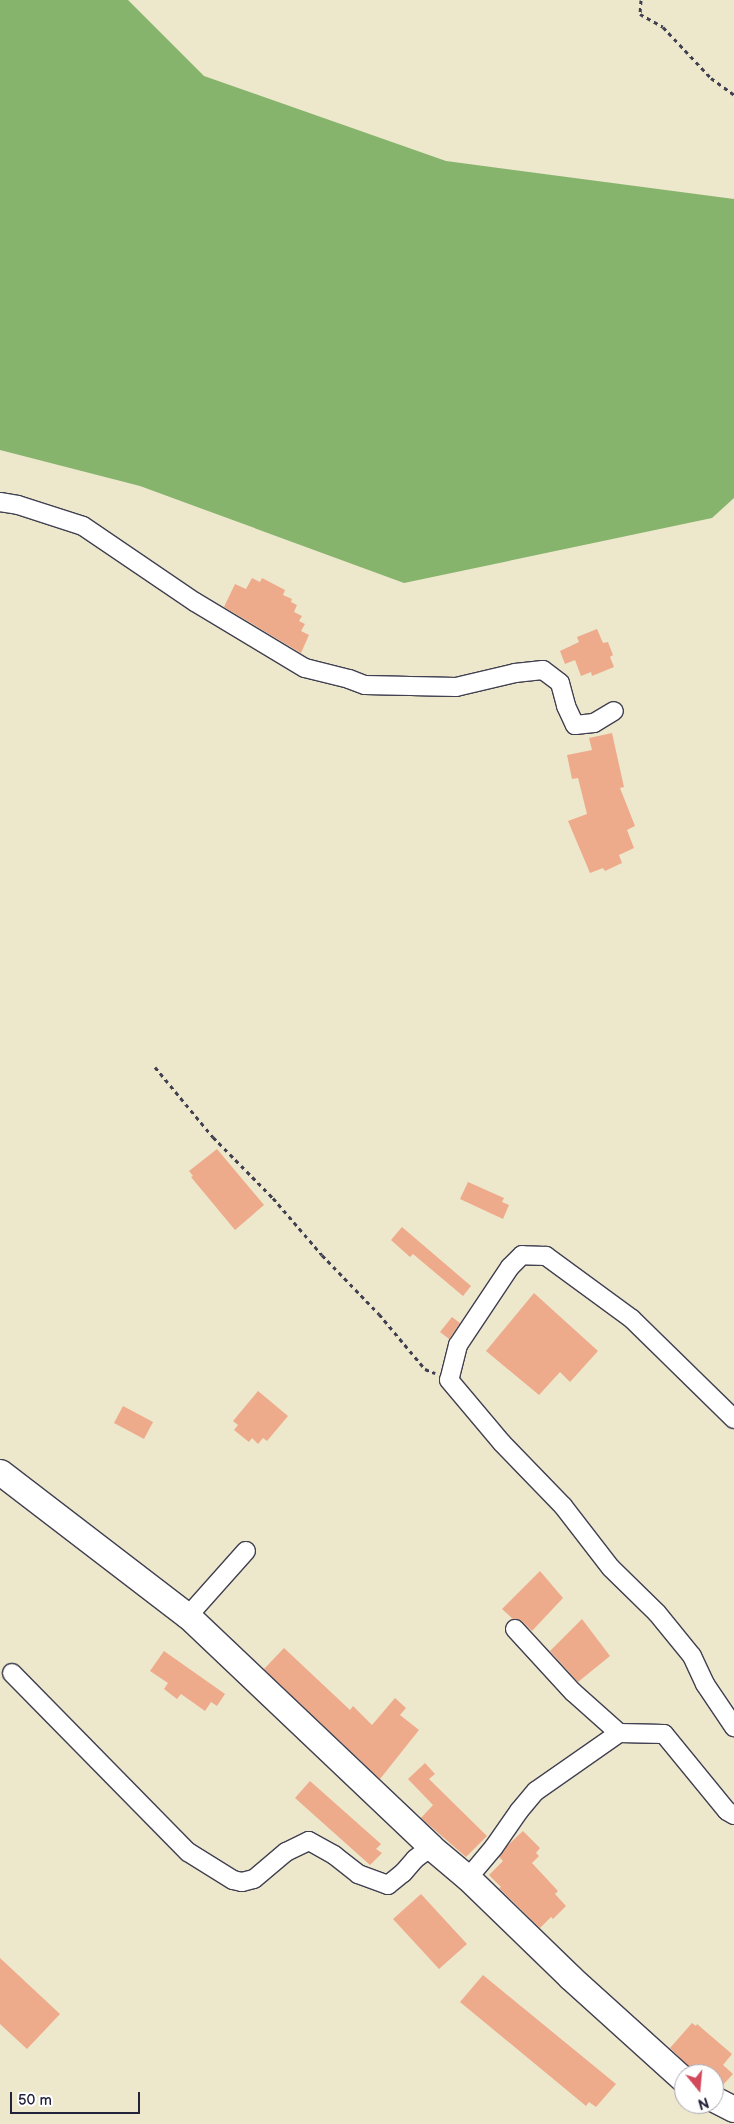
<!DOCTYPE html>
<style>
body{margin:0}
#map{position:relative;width:734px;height:2124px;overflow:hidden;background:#ede7cc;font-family:"Balsamiq Sans",sans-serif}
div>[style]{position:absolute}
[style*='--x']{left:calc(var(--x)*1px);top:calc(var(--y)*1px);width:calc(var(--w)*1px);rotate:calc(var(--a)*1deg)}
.forest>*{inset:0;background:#86b46d}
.building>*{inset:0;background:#eeab8c}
.path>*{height:3px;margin-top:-1.5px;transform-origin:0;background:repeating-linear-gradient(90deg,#404051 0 4px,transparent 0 8px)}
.roads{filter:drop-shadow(1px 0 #404051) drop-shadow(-1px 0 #404051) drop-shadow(0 1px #404051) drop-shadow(0 -1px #404051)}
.street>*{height:18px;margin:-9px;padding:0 9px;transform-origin:9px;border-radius:9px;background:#fff}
.secondary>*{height:25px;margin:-12.5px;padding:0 12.5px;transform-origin:12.5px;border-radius:12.5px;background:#fff}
span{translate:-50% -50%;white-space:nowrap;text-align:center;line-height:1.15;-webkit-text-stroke:4px #fff;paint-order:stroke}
.north{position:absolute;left:674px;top:2064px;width:50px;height:50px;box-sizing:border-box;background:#fff;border:1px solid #a7a7b1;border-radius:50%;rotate:163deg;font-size:14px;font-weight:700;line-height:20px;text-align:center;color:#22223b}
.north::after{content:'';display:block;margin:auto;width:18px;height:22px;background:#d1495b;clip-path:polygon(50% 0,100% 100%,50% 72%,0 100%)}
.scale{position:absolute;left:10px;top:2092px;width:130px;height:22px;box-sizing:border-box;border:2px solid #22223b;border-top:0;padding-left:6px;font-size:15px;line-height:18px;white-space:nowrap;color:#22223b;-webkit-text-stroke:4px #fff;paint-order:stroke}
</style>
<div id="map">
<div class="forest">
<div style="clip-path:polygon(0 0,128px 0,204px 76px,446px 161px,734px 199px,734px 498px,712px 518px,404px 583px,140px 486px,0 450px)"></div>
</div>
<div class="building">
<div style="clip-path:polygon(252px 578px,260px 582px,262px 578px,285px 590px,283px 595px,292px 599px,291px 602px,297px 605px,294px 612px,302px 616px,299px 621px,305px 624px,301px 631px,309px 635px,301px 653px,224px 607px,235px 584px,246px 589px)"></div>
<div style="clip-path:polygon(597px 629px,603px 643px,608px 642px,613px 655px,610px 657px,614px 667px,592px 676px,591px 672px,581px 676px,575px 660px,565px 664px,560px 651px,579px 642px,577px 637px)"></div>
<div style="clip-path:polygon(612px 733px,624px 787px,620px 788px,635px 826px,627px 830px,634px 848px,619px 855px,622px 863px,605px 871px,603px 868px,590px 873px,568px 821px,587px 814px,578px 778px,572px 779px,567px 755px,592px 750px,589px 738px)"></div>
<div style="clip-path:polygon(217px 1149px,264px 1205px,235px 1230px,191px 1177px,193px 1176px,189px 1171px)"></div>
<div style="clip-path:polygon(468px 1182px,504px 1198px,502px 1202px,509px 1205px,503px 1219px,460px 1199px)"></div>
<div style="clip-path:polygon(402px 1227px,471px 1286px,463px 1296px,413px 1254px,410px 1257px,391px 1240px)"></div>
<div style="clip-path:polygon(534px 1293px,598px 1351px,570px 1382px,560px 1372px,539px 1395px,486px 1351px)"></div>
<div style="clip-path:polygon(452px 1317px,460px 1323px,449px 1339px,440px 1332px)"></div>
<div style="clip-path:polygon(258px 1391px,288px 1416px,267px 1441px,263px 1438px,258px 1444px,252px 1438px,249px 1442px,234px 1430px,238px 1425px,233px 1421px)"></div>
<div style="clip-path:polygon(123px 1406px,153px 1422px,144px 1439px,114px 1423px)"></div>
<div style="clip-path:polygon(540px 1571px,563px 1598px,532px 1631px,522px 1621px,513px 1619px,502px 1609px)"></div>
<div style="clip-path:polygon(582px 1619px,610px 1656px,578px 1682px,550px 1651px)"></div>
<div style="clip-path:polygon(284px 1648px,350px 1710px,353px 1706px,372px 1725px,395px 1698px,406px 1708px,400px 1715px,419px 1730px,380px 1779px,264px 1669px)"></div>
<div style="clip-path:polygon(164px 1651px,225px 1694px,217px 1706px,211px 1702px,205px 1711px,181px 1694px,177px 1699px,164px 1689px,168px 1683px,150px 1671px)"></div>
<div style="clip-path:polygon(425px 1763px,435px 1774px,429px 1779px,487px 1836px,466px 1857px,421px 1818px,433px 1805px,408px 1779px)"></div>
<div style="clip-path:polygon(310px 1781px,381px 1844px,376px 1849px,382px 1853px,370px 1865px,295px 1798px)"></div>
<div style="clip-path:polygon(523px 1831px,540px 1848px,536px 1853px,539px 1856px,532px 1863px,558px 1891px,555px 1894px,566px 1906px,553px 1919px,551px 1917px,540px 1928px,499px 1888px,501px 1887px,489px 1875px,503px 1861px,499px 1857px,507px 1846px)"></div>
<div style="clip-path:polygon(421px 1894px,467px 1944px,439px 1969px,393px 1919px)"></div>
<div style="clip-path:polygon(0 1958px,60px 2014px,27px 2049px,0 2024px)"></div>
<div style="clip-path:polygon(483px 1975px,616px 2084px,596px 2107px,589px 2102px,586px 2106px,460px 2002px)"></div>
<div style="clip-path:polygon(692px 2023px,696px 2026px,697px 2024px,732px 2054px,723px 2065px,733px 2074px,721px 2087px,714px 2085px,714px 2074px,697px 2074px,670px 2048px)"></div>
</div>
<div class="path">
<div style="--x:641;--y:0;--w:14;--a:94"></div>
<div style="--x:640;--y:14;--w:26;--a:29"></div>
<div style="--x:663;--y:27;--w:70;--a:46.7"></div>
<div style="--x:711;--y:78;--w:29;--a:36"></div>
<div style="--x:155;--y:1067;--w:91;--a:50.4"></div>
<div style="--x:213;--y:1137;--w:86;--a:45.5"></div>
<div style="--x:273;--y:1198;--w:75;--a:49.3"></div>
<div style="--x:322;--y:1255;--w:82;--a:46"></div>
<div style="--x:379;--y:1314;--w:72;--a:50.1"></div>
<div style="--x:425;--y:1369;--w:11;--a:22"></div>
</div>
<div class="roads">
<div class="street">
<div style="--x:0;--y:502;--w:18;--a:9"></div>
<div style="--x:18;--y:505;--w:68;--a:17.9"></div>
<div style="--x:83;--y:526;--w:135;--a:34.2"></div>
<div style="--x:195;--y:602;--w:128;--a:31"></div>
<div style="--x:305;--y:668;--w:45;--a:14"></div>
<div style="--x:349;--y:679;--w:17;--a:21"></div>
<div style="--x:365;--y:685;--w:91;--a:1.3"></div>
<div style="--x:456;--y:687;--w:61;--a:-13.3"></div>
<div style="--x:515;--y:673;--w:28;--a:-6"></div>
<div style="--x:543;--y:670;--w:21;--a:37"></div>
<div style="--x:560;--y:683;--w:24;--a:75"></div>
<div style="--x:566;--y:706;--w:21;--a:65"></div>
<div style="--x:575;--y:725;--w:19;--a:-6"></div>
<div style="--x:594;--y:723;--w:23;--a:-31"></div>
<div style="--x:734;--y:1419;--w:143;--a:-135.6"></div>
<div style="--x:632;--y:1319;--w:107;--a:-143.8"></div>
<div style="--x:546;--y:1256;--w:24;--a:-178"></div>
<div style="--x:522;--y:1255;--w:17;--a:135"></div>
<div style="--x:510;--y:1267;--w:94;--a:123.7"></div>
<div style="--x:458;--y:1345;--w:36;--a:104"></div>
<div style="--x:449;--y:1380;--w:82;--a:49.9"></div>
<div style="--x:502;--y:1443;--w:88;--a:45.9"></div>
<div style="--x:563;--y:1506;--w:78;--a:52.3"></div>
<div style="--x:611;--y:1568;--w:64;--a:44.4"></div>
<div style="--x:657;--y:1613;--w:55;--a:50.9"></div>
<div style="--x:692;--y:1656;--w:31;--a:65"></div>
<div style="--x:705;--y:1684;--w:52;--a:56"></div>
<div style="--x:188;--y:1616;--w:87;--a:-48.3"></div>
<div style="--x:515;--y:1629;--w:86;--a:47.4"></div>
<div style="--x:573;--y:1692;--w:62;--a:41.7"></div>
<div style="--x:12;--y:1673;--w:251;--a:45.5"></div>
<div style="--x:188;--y:1852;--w:53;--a:31.9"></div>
<div style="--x:233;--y:1880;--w:9;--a:13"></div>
<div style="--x:242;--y:1882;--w:12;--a:-14"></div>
<div style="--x:254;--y:1879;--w:42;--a:-40.2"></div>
<div style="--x:286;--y:1852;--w:25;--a:-26"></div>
<div style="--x:309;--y:1841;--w:29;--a:29"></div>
<div style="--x:334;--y:1855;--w:31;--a:38"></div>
<div style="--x:358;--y:1874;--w:32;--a:20"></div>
<div style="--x:388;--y:1885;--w:19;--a:-39"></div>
<div style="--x:403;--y:1873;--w:18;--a:-49"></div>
<div style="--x:415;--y:1859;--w:20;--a:-37"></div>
<div style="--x:468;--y:1878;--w:40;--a:-50"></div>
<div style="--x:494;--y:1847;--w:44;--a:-55.2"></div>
<div style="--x:519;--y:1811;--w:26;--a:-50"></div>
<div style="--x:536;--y:1791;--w:101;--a:-34.9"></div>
<div style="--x:619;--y:1733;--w:45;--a:1.3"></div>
<div style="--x:664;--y:1734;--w:99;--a:50.7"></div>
<div style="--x:727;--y:1811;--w:8;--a:30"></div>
</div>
<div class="secondary">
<div style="--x:0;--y:1472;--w:237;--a:37.5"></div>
<div style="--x:188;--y:1616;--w:335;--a:43.5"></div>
<div style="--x:431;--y:1847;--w:48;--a:40"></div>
<div style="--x:468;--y:1878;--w:142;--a:44.1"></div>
<div style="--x:570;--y:1977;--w:154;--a:42.1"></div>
<div style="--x:714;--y:2099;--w:22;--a:27"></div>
</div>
</div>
<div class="north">N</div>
<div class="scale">50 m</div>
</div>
